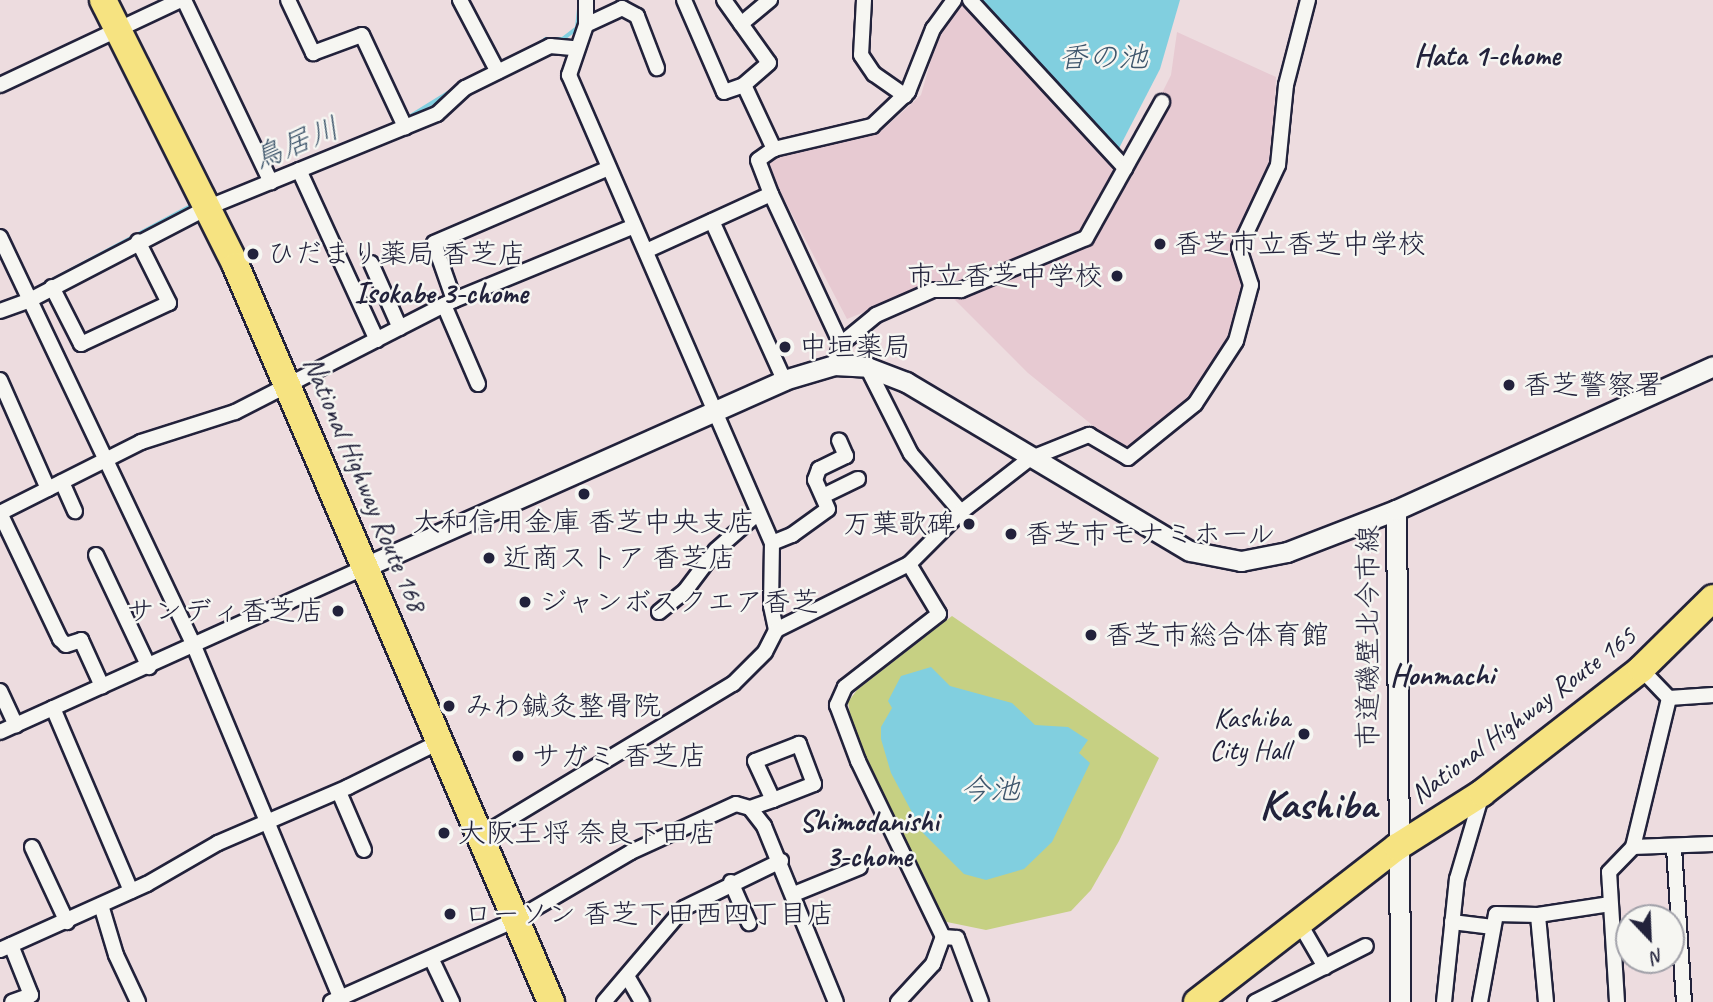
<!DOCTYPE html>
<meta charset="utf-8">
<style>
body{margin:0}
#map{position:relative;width:1713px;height:1002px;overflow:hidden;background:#eddcdf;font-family:Caveat,"Klee One",sans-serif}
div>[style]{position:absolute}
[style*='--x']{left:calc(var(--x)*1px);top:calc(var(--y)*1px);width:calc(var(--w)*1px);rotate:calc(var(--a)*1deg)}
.built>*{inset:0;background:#e7cad2}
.green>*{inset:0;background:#c6d083}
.water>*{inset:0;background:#81cfdf}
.stream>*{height:3.5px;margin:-1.75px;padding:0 1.75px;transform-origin:1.75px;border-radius:1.75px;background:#81cfdf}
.roads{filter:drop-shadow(2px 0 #22223b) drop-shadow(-2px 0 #22223b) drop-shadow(0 2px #22223b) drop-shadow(0 -2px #22223b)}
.street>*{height:14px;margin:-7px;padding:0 7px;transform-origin:7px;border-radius:7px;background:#f6f6f2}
.secondary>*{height:19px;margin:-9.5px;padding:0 9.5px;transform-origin:9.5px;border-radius:9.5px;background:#f6f6f2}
.highway>*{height:26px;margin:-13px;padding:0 13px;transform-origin:13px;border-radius:13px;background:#f6e381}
.dots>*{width:19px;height:19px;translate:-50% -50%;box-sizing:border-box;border:4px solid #f6f6f2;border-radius:50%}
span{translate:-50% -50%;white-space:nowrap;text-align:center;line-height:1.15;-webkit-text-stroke:5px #f6f6f2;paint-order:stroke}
.poi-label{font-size:28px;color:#22223b}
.left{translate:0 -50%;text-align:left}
.right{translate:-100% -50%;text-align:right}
.street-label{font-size:28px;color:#22223b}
.neighbourhood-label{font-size:30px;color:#22223b;font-weight:700}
.water-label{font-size:30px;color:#3e566c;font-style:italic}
.town-label{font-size:42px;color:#22223b;font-weight:700}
.north{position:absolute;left:1615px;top:904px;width:70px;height:70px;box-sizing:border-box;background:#f6f6f2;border:2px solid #a1a1a9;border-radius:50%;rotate:157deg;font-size:19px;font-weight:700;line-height:28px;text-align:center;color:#22223b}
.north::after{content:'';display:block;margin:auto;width:24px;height:32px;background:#22223b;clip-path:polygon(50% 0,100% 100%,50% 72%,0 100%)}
</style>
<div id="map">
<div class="built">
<div style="clip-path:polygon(964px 0,1117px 166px,1080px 236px,955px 284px,927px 287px,847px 319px,765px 163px,787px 154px,878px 134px,921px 95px,937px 39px)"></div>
<div style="clip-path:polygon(1177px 32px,1276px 77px,1272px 155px,1233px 242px,1244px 285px,1225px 353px,1190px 404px,1128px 454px,1028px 373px,949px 294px,1086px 245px,1171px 75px)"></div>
</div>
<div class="green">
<div style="clip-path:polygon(952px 616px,1159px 758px,1119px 841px,1091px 890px,1071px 911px,986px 930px,942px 921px,852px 726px,848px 702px,857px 690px)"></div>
</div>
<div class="water">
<div style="clip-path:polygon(976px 0,1180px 0,1160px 69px,1115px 156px)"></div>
<div style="clip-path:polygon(931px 667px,950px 686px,1012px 703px,1035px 725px,1068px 727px,1088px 740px,1079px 753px,1090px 763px,1052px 842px,1024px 869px,986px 880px,964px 874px,923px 833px,891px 773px,881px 739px,881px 727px,892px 708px,888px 701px,901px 676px)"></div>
</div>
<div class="stream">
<div style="--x:536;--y:46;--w:12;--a:-35"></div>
<div style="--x:546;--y:39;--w:17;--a:0"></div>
<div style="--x:563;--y:39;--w:18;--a:-38"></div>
<div style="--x:577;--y:28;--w:19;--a:-84"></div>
<div style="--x:462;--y:83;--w:30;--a:-27"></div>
<div style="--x:406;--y:119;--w:55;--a:-31.7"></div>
<div style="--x:32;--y:291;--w:185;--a:-28.1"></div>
</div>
<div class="roads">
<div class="street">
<div style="--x:184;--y:0;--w:202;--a:64.5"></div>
<div style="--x:288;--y:0;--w:59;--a:64.7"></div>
<div style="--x:313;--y:53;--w:52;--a:-20.2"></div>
<div style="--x:362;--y:35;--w:102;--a:64.9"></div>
<div style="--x:460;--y:0;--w:81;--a:62.2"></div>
<div style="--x:586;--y:0;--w:25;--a:90"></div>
<div style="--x:586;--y:25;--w:53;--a:108.8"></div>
<div style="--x:569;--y:75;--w:510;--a:66.55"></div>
<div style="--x:772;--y:543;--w:63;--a:90.9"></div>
<div style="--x:771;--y:606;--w:25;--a:78"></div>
<div style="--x:684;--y:0;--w:100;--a:66.5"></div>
<div style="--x:724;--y:92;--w:21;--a:-19"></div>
<div style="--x:744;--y:85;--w:71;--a:64.9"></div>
<div style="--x:774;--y:149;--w:101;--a:-13.2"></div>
<div style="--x:872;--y:126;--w:50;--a:-43.4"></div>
<div style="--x:908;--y:92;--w:68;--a:-68.4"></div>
<div style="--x:933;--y:29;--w:36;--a:-54"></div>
<div style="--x:724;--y:0;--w:77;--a:54.5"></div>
<div style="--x:769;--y:63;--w:33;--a:139"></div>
<div style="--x:864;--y:0;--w:55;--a:93.1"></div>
<div style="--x:861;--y:55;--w:23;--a:56"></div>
<div style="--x:874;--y:74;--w:38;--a:35"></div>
<div style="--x:970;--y:0;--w:229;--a:47.3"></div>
<div style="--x:741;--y:24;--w:38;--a:-40"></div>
<div style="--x:586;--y:25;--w:40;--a:-25"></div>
<div style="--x:622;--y:8;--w:17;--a:28"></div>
<div style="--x:637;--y:16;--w:56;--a:69"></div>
<div style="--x:0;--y:85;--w:200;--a:-25.2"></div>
<div style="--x:299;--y:170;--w:187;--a:65.4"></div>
<div style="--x:771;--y:194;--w:36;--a:-111"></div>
<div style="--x:758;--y:160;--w:19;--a:-35"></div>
<div style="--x:712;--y:221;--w:175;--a:65.6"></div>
<div style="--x:0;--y:237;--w:453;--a:64.6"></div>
<div style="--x:194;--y:646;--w:386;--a:67.4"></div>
<div style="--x:646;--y:251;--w:137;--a:-24.5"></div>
<div style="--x:771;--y:194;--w:166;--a:65"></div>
<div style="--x:371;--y:263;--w:71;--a:66"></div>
<div style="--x:52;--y:287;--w:64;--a:63"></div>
<div style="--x:81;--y:344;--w:97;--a:-25"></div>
<div style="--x:169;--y:303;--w:69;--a:-116.6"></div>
<div style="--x:454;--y:300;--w:60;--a:-109.3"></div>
<div style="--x:434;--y:243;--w:188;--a:-23.2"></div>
<div style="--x:444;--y:305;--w:86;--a:66.7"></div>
<div style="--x:0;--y:311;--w:32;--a:-20"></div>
<div style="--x:30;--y:300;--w:202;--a:-27.5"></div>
<div style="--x:209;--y:207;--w:246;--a:-22.2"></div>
<div style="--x:437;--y:114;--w:38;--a:-43"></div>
<div style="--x:465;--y:88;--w:95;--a:-26.3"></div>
<div style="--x:550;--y:46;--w:25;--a:5"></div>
<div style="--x:834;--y:365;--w:22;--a:-72"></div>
<div style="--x:841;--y:344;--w:45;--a:-39.6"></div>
<div style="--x:876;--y:315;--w:62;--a:-23.7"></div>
<div style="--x:933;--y:290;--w:28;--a:0"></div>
<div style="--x:961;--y:290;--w:135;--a:-22.6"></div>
<div style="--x:1086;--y:238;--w:156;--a:-60.8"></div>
<div style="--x:867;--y:367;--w:97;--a:63.2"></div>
<div style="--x:911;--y:454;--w:77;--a:49.2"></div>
<div style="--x:0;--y:380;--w:119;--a:66.2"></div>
<div style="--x:62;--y:482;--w:32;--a:66"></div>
<div style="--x:823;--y:496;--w:39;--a:-26"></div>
<div style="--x:0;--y:513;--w:158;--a:-26.7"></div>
<div style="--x:141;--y:442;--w:99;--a:-17.7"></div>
<div style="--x:235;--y:412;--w:246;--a:-27.1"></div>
<div style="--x:454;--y:300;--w:192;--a:-22.3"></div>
<div style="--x:0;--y:513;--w:140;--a:64.5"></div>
<div style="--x:60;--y:639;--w:8;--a:45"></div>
<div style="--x:66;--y:645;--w:16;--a:-18"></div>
<div style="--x:81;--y:640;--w:51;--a:65.5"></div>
<div style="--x:772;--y:543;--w:22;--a:-22"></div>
<div style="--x:792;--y:535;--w:44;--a:-35.8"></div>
<div style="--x:828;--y:509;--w:32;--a:-114"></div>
<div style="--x:815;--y:480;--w:12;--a:-70"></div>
<div style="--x:819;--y:469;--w:30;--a:-26"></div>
<div style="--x:846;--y:456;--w:17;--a:-114"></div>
<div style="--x:96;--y:555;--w:124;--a:64.7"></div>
<div style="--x:909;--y:564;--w:58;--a:59"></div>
<div style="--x:939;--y:614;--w:119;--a:142.2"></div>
<div style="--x:845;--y:687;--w:20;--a:114"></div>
<div style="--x:837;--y:705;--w:60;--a:69.4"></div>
<div style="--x:858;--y:761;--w:195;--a:64.2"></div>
<div style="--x:659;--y:612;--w:33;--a:-39"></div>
<div style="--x:685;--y:591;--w:51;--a:-52.9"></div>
<div style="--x:716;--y:550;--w:56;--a:-41.4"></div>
<div style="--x:1641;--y:669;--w:40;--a:46"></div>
<div style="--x:1669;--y:698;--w:44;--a:-3.9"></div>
<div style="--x:0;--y:691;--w:38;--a:65"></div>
<div style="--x:53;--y:708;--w:199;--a:66.9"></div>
<div style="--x:0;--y:732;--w:403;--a:-24.3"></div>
<div style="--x:339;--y:792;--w:63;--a:66.7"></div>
<div style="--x:750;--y:808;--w:24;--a:-19"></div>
<div style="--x:773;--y:800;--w:44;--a:-21.3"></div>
<div style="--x:814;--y:784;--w:43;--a:-110.6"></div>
<div style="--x:799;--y:744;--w:47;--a:158.9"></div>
<div style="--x:755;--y:761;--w:43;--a:65.2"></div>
<div style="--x:479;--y:837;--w:297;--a:-31.1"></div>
<div style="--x:733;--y:684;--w:45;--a:-45"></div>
<div style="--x:765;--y:652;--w:25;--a:-63"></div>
<div style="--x:776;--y:630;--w:148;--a:-26.4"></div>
<div style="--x:909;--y:564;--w:74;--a:-45"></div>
<div style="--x:961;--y:512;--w:86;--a:-37.9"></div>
<div style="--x:1029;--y:459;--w:65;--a:-21.8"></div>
<div style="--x:1089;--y:435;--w:45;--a:30.5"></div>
<div style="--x:1128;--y:458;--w:86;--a:-38.9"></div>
<div style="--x:1195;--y:404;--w:75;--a:-56.9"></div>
<div style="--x:1236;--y:341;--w:58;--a:-75"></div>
<div style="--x:1251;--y:285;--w:39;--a:-108"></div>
<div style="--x:1239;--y:248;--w:92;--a:-64.8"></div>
<div style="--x:1278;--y:165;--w:80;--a:-84.3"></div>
<div style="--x:1286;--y:85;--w:88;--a:-75.5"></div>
<div style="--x:32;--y:847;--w:83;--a:65"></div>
<div style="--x:1633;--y:847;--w:153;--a:-76.4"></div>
<div style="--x:1674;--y:848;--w:154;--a:86.3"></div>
<div style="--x:731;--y:882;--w:45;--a:66.3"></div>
<div style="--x:794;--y:894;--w:71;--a:-22.2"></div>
<div style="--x:101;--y:905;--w:52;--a:73.3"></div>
<div style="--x:116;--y:955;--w:52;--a:64.9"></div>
<div style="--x:1452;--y:922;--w:39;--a:7"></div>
<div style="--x:1300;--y:924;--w:50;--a:59.8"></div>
<div style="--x:11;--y:945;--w:54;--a:68.2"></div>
<div style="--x:31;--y:995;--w:20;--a:160"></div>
<div style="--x:0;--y:950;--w:161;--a:-24.2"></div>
<div style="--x:147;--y:884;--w:82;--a:-30"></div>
<div style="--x:218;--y:843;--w:142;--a:-23.3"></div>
<div style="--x:348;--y:787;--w:102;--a:-26.3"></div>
<div style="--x:431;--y:958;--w:49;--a:64.5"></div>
<div style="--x:627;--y:976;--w:30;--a:60"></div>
<div style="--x:331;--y:1002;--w:201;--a:-24"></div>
<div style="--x:515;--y:920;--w:134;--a:-30.4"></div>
<div style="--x:631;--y:852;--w:115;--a:-24.6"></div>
<div style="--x:736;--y:804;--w:15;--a:16"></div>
<div style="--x:750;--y:808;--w:23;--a:52"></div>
<div style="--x:764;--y:826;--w:190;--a:67.8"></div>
<div style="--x:604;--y:1002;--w:123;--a:-49.6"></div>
<div style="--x:684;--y:908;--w:108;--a:-25.9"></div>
<div style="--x:898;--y:1002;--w:52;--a:-47.4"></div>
<div style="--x:933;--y:964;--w:29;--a:-70"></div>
<div style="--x:943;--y:937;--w:14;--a:4"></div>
<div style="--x:957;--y:938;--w:68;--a:69.4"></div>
<div style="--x:1255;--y:1002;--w:124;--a:-26.8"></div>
<div style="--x:1444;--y:1002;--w:124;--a:-84"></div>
<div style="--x:1457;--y:879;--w:89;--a:-73.6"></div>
<div style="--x:1480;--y:1002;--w:89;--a:-79.7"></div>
<div style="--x:1496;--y:914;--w:42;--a:1.4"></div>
<div style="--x:1546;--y:1002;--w:87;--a:-95.3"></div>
<div style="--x:1538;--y:915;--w:73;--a:-8.7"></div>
<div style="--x:1617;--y:1002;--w:130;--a:-93.5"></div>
<div style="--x:1609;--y:872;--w:35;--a:-46"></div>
<div style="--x:1633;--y:847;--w:80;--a:-2.1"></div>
</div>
<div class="secondary">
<div style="--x:1396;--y:510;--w:492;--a:89.5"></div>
<div style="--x:367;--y:566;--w:457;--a:-24"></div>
<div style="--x:784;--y:380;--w:52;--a:-16.7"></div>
<div style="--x:834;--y:365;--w:33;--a:3"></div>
<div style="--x:867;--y:367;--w:42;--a:21"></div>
<div style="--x:906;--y:382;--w:330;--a:30.8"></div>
<div style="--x:1190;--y:551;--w:52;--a:11.1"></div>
<div style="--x:1241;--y:561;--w:47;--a:-11.1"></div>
<div style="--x:1287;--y:552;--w:117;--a:-21.1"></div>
<div style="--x:1396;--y:510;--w:348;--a:-24.4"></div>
</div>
<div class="highway">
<div style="--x:103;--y:0;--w:297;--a:63.4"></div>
<div style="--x:236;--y:266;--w:801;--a:66.83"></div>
<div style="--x:1197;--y:1002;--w:253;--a:-37.8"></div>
<div style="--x:1397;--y:847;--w:101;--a:-32.4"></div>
<div style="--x:1482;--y:793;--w:202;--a:-37.9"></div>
<div style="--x:1641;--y:669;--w:101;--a:-44.6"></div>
</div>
</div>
<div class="dots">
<div style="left:1160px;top:244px;background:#22223b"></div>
<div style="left:253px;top:254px;background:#22223b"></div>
<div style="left:1117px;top:276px;background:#22223b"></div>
<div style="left:785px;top:347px;background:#22223b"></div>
<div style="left:1509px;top:385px;background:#22223b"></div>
<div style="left:584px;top:494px;background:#22223b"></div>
<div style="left:969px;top:524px;background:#22223b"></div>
<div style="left:1011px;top:534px;background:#22223b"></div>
<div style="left:489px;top:558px;background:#22223b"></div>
<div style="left:525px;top:602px;background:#22223b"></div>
<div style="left:338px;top:611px;background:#22223b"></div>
<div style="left:1091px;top:635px;background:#22223b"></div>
<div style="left:449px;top:706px;background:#22223b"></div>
<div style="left:1304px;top:734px;background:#22223b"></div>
<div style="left:518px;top:756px;background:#22223b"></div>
<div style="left:444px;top:833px;background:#22223b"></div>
<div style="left:450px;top:914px;background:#22223b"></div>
</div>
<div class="poi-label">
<span class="left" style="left:1174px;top:244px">香芝市立香芝中学校</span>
<span class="left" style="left:267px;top:254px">ひだまり薬局 香芝店</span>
<span class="right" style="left:1103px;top:276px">市立香芝中学校</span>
<span class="left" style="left:799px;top:347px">中垣薬局</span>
<span class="left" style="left:1523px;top:385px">香芝警察署</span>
<span style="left:584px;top:522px">大和信用金庫 香芝中央支店</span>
<span class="right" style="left:955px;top:524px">万葉歌碑</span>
<span class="left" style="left:1025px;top:534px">香芝市モナミホール</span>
<span class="left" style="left:503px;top:558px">近商ストア 香芝店</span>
<span class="left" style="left:539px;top:602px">ジャンボスクエア香芝</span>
<span class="right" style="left:324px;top:611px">サンディ香芝店</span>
<span class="left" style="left:1105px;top:635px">香芝市総合体育館</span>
<span class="left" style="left:465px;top:706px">みわ鍼灸整骨院</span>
<span class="right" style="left:1290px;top:734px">Kashiba<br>City Hall</span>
<span class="left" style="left:532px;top:756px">サガミ 香芝店</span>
<span class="left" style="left:458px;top:833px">大阪王将 奈良下田店</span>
<span class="left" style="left:464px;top:914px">ローソン 香芝下田西四丁目店</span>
</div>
<div class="street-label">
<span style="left:365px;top:484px;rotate:67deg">National Highway Route 168</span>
<span style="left:1368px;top:637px;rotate:-90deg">市道磯壁北今市線</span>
<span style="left:1523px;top:715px;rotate:-37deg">National Highway Route 165</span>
</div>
<div class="neighbourhood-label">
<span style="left:1487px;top:55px">Hata 1-chome</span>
<span style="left:441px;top:293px">Isokabe 3-chome</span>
<span style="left:1442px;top:675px">Honmachi</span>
<span style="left:869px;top:838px">Shimodanishi<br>3-chome</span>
</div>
<div class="water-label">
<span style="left:1103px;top:57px">香の池</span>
<span style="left:296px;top:143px;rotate:-22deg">鳥居川</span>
<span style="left:990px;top:789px">今池</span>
</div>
<div class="town-label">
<span style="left:1318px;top:805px">Kashiba</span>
</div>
<div class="north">N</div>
</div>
